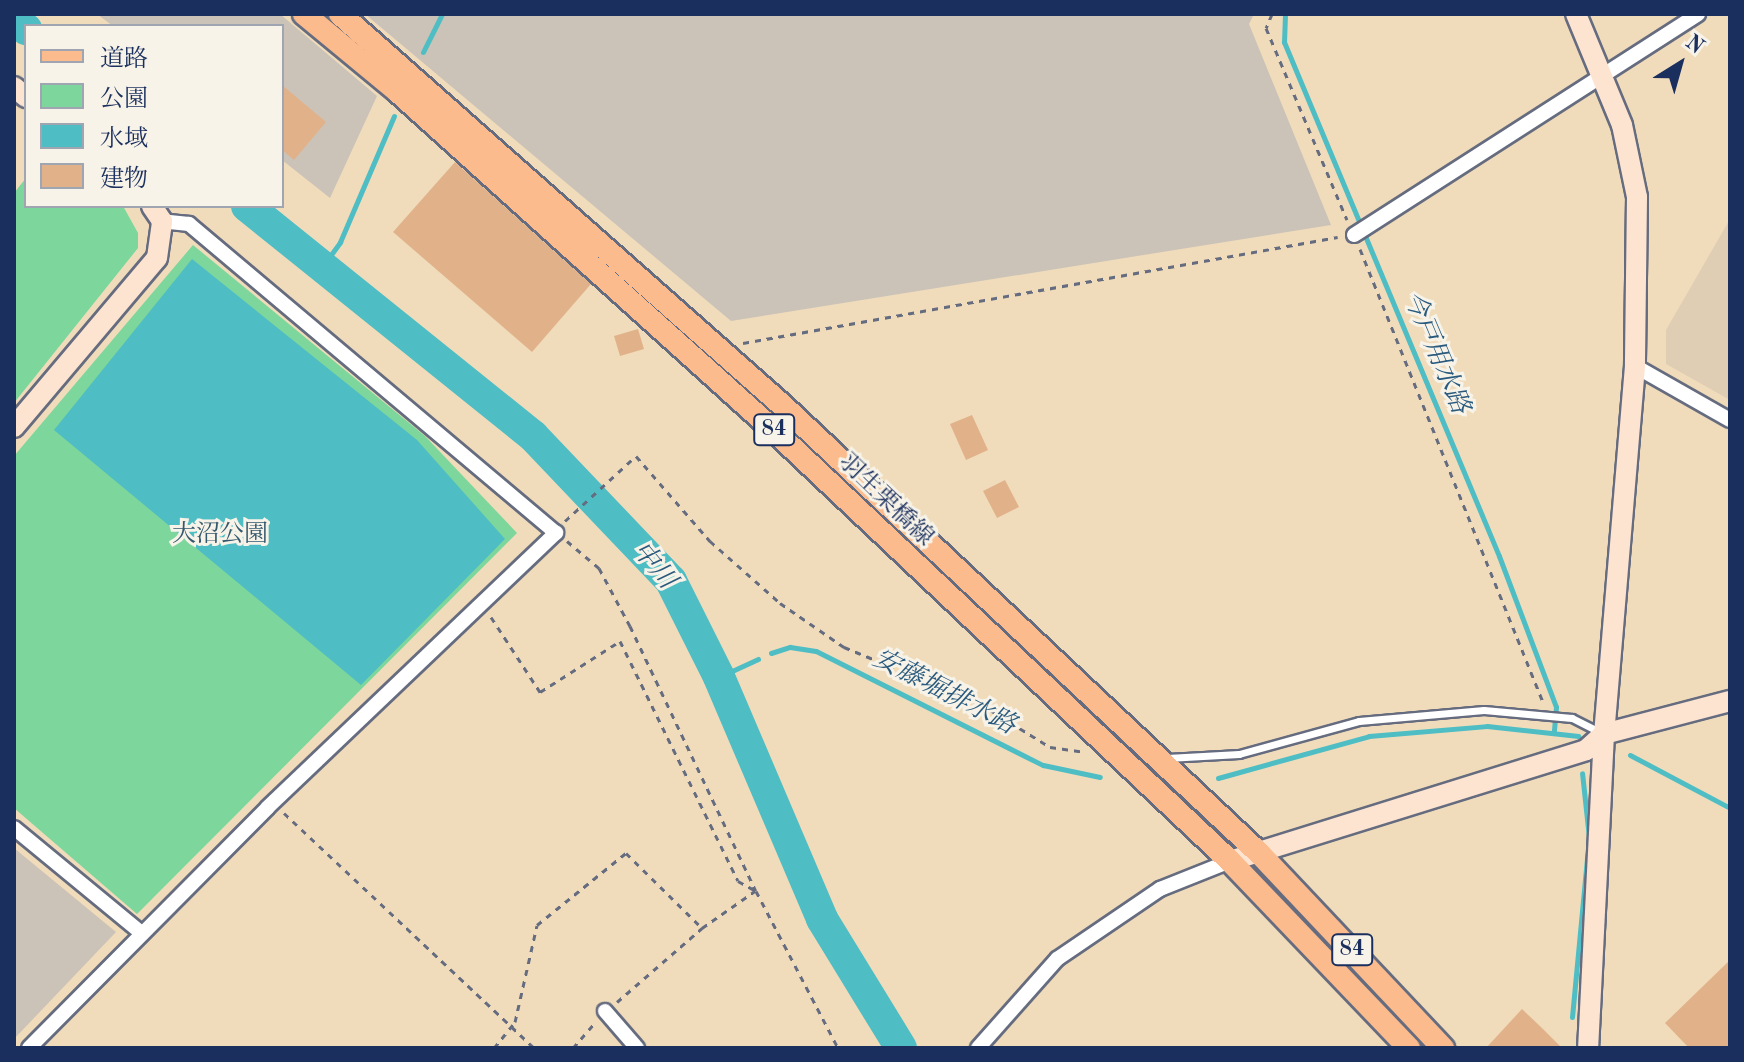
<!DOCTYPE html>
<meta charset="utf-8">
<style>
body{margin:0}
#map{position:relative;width:1744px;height:1062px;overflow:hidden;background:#f0dcbb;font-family:"Old Standard TT","Noto Serif JP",serif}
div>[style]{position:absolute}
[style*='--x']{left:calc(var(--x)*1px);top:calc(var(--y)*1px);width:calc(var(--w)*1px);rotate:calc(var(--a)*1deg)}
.built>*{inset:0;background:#dfceb4}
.industrial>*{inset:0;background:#cbc3b8}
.green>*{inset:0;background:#7dd69c}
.water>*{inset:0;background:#4ebdc4}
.stream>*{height:5px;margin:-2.5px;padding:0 2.5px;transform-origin:2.5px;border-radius:2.5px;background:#4ebdc4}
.river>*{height:32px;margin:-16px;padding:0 16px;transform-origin:16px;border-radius:16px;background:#4ebdc4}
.building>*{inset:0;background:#e1b28a}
.path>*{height:3px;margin-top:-1.5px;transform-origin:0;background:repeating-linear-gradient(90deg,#666c7f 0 6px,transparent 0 12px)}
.roads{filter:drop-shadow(2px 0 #666c7f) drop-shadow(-2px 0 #666c7f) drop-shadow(0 2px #666c7f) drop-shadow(0 -2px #666c7f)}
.lane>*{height:7px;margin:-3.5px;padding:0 3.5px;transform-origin:3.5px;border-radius:3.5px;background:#fff}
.street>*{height:14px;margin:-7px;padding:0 7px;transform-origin:7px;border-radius:7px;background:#fff}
.secondary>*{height:20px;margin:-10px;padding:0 10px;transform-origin:10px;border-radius:10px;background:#fde4d1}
.primary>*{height:22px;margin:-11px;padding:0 11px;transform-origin:11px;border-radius:11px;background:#fbbb8c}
span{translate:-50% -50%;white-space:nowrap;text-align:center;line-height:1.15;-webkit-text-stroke:6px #f7f3e8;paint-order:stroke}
.shield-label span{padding:2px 6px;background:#f7f3e8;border:2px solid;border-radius:6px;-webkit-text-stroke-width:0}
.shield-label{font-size:22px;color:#1b2f5e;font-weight:700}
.street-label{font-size:24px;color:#1b2f5e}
.park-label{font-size:24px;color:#34596e}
.water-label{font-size:26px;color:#2a5a7d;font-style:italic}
.frame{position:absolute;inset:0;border:16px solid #1b2f5e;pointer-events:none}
.legend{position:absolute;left:24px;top:24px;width:260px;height:184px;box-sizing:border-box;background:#f7f3e8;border:2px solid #9fa5b1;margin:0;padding:10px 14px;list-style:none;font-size:24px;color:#1b2f5e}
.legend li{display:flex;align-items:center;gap:16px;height:40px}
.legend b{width:40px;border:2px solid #9fa5b1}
.north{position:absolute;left:1640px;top:24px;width:80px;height:80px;-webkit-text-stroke:6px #f7f3e8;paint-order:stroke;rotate:37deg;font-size:22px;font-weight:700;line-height:32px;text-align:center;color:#1b2f5e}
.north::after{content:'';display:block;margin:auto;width:28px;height:36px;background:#1b2f5e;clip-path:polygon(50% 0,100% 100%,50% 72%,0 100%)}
</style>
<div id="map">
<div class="built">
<div style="clip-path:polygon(1730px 219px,1730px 400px,1666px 364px,1666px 330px)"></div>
</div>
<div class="industrial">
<div style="clip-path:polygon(97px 14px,280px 14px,377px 96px,330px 198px,282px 160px,282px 26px,113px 26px)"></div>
<div style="clip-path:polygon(365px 14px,1254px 14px,1249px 24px,1331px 225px,731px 321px)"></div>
<div style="clip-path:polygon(14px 848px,116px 932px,14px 1039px)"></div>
</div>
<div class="green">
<div style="clip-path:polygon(26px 178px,26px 206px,123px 206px,138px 233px,138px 248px,14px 403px,14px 193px)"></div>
<div style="clip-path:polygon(193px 245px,425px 436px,517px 533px,137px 914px,14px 808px,14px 456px)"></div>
</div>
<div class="water">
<div style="clip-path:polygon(192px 259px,417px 440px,505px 539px,361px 685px,54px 430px)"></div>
</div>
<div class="stream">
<div style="--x:1285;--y:14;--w:28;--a:92"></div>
<div style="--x:1284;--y:42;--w:557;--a:67.3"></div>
<div style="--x:1499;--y:556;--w:161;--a:69.3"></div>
<div style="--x:1556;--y:707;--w:24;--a:95"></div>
<div style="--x:423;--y:52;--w:42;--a:-63.4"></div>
<div style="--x:322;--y:267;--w:31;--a:-54"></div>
<div style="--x:340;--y:242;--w:137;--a:-66.8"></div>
<div style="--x:771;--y:653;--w:20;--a:-18"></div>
<div style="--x:790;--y:647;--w:26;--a:9"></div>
<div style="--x:816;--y:651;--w:254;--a:26.7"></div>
<div style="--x:1043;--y:765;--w:58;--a:11.9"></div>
<div style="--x:719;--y:677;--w:43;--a:-24.8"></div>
<div style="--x:1630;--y:755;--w:113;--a:27.9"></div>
<div style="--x:1218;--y:778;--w:157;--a:-15.5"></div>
<div style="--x:1369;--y:736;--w:118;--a:-4.8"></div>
<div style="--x:1487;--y:726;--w:92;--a:6.3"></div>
<div style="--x:1572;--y:1017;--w:180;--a:-84.6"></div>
<div style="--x:1589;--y:838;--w:65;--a:-96.1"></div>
</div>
<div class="river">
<div style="--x:14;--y:19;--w:16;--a:40"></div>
<div style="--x:247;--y:206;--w:367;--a:38.8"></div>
<div style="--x:533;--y:436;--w:200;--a:46.4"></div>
<div style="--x:671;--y:581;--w:107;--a:63.4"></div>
<div style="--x:719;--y:677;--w:263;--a:66.9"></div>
<div style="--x:822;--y:919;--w:151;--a:58.5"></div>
</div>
<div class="building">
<div style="clip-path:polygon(282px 85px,326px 122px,294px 160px,282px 150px)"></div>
<div style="clip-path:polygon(455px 162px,591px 284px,532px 352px,393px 232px)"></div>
<div style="clip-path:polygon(638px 329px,644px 349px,620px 356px,614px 336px)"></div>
<div style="clip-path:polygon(972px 415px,988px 450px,966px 460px,950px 424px)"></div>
<div style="clip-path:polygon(1005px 480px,1019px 507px,997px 518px,983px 491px)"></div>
<div style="clip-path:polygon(1730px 960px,1730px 1048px,1689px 1048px,1665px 1023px)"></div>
<div style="clip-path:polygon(1522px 1009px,1543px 1029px,1562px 1048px,1486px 1048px)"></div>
</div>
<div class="path">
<div style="--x:1272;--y:14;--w:15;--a:113"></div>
<div style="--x:1266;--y:28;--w:208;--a:67.1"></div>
<div style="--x:1360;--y:249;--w:489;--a:68"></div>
<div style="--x:743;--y:343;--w:604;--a:-10.1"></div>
<div style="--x:565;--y:521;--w:96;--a:-42.5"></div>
<div style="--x:636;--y:456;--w:113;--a:49"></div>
<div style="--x:710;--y:541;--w:94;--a:41.5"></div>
<div style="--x:780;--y:603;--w:78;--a:34.5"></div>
<div style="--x:844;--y:647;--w:146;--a:22.5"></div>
<div style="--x:979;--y:703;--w:84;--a:31.8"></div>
<div style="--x:1050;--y:747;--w:34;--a:8"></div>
<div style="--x:567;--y:541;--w:42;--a:40.2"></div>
<div style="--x:599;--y:568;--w:66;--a:61.9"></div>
<div style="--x:630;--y:626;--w:293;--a:64.6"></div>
<div style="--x:756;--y:891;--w:177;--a:62.4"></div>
<div style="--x:491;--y:617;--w:90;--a:56.8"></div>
<div style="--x:540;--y:692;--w:95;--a:-32.5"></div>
<div style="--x:620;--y:641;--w:267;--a:63.8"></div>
<div style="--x:738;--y:881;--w:21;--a:29"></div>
<div style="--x:284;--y:813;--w:343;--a:43.2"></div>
<div style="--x:617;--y:1002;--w:113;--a:-41"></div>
<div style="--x:494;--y:1048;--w:33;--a:-51"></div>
<div style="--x:515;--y:1022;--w:99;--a:-77.2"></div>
<div style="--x:537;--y:925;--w:114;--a:-39"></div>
<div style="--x:626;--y:853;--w:107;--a:44.6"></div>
<div style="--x:702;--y:928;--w:65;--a:-34.9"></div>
<div style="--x:573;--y:1048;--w:32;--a:-49"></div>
</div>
<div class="roads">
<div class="lane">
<div style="--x:1167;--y:758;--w:72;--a:-3.2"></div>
<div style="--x:1239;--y:754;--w:124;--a:-15.4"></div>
<div style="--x:1359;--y:721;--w:125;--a:-5"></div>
<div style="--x:1484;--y:710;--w:88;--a:5.2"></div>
<div style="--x:1572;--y:718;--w:34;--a:27"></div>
</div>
<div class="street">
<div style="--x:1354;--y:235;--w:409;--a:-32.7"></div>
<div style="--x:1635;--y:366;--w:109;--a:29.6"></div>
<div style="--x:14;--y:828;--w:163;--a:39.5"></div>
<div style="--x:605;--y:1011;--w:49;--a:49.1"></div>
<div style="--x:29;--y:1048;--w:339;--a:-45.2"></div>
<div style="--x:268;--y:807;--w:398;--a:-43.6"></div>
<div style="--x:556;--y:533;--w:480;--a:-139.9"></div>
<div style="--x:189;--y:224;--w:27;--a:-174"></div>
<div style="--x:978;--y:1048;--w:119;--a:-48.4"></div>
<div style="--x:1057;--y:959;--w:125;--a:-34.2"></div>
<div style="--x:1160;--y:889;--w:75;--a:-21.8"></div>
</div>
<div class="secondary">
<div style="--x:1576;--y:14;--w:120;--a:67.5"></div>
<div style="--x:1622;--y:125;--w:74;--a:78.2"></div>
<div style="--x:1637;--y:197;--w:169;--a:90.7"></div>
<div style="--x:1635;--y:366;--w:369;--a:94.8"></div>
<div style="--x:1604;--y:734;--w:314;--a:92.9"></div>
<div style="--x:14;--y:87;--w:16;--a:40"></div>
<div style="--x:14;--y:427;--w:221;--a:-49.8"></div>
<div style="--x:157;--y:258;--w:37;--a:-82"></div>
<div style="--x:162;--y:221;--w:18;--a:-124"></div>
<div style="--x:1230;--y:861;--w:373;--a:-17.3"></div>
<div style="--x:1586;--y:750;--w:24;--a:-42"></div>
<div style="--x:1604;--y:734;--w:130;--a:-14.7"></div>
</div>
<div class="primary">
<div style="--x:304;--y:14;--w:119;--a:39.6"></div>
<div style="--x:396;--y:90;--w:498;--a:42"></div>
<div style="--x:766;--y:423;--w:638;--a:43.35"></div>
<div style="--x:1230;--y:861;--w:259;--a:46.3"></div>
<div style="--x:340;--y:14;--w:590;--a:41.5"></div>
<div style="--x:782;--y:405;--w:656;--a:43.21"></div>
<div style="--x:1260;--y:854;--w:267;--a:46.7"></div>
</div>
</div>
<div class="shield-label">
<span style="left:774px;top:430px">84</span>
<span style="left:1352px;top:950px">84</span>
</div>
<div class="street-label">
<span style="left:885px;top:501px;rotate:44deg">羽生栗橋線</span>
</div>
<div class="park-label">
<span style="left:220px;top:536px">大沼公園</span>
</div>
<div class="water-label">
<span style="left:1435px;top:353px;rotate:67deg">今戸用水路</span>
<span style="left:653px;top:566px;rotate:50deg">中川</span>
<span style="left:944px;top:693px;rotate:27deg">安藤堀排水路</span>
</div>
<div class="frame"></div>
<ul class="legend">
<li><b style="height:10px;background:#fbbb8c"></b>道路</li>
<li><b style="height:22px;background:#7dd69c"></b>公園</li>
<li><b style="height:22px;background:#4ebdc4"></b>水域</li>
<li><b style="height:22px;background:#e1b28a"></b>建物</li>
</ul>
<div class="north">N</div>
</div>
